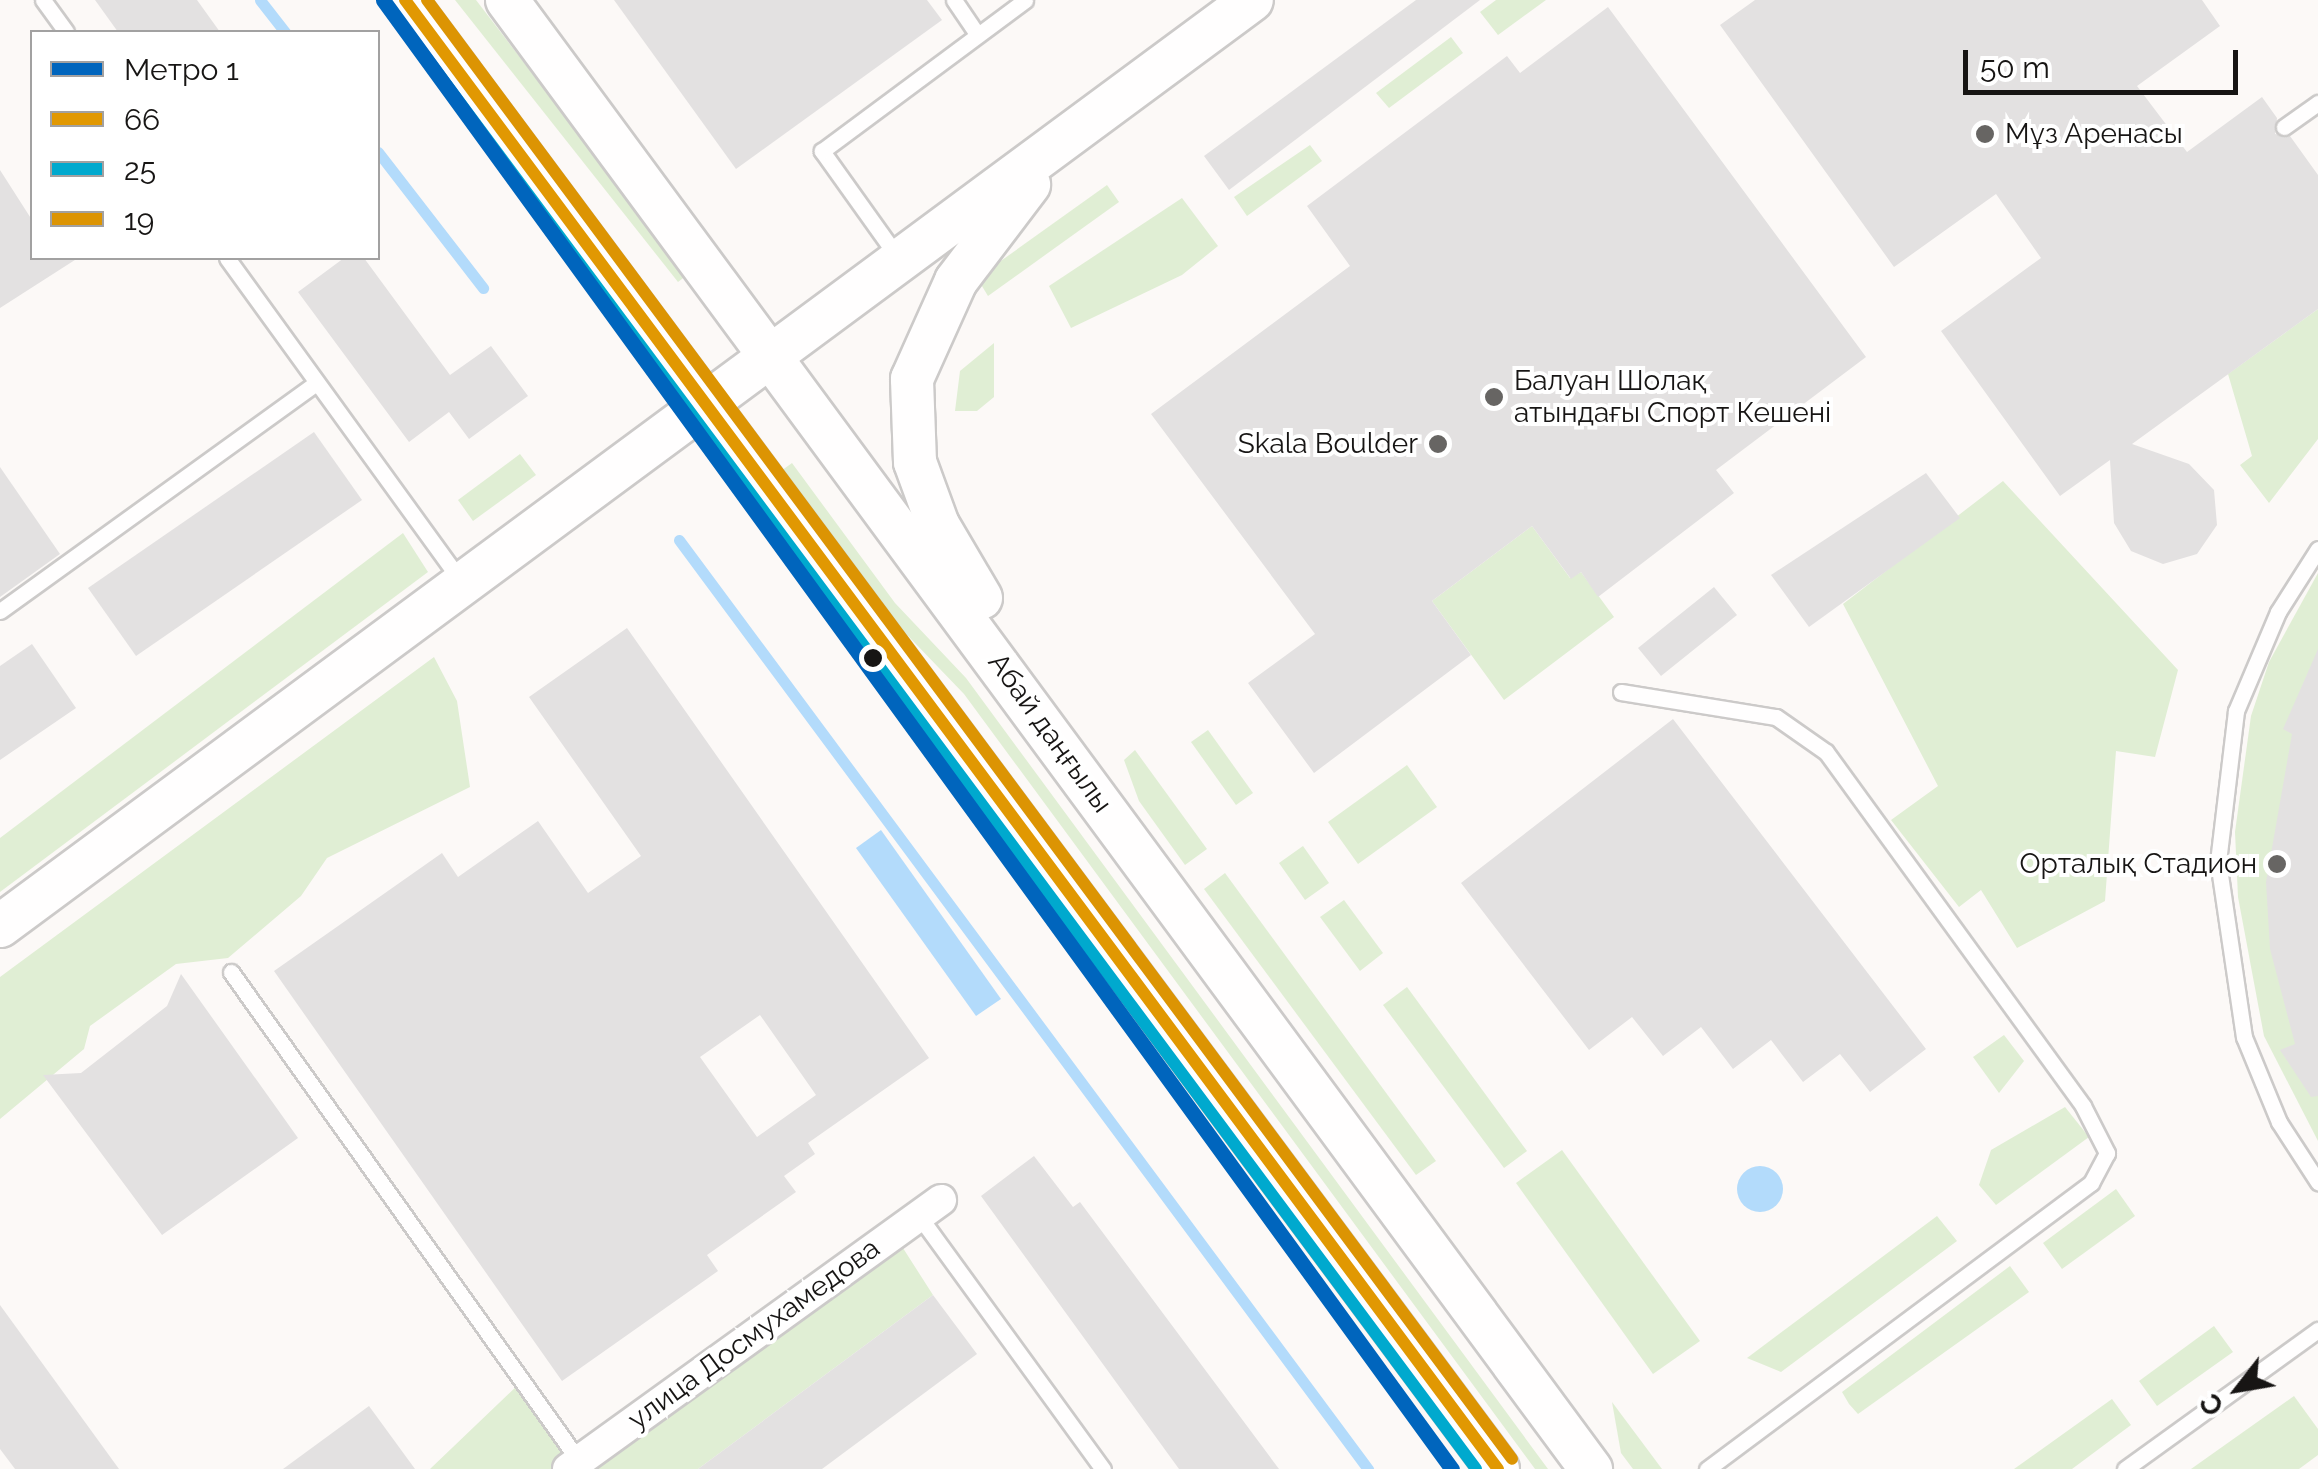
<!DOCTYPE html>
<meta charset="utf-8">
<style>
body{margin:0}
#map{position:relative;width:2318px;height:1469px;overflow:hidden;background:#fcf9f7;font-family:Raleway,sans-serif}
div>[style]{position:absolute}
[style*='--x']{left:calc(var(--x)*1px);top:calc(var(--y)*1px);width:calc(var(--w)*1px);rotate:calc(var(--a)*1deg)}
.green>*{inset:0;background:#e0eed4}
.water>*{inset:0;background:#b3dbfb}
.round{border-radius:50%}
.stream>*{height:11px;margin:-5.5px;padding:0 5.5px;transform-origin:5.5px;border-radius:5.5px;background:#b3dbfb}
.building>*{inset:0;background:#e3e1e1}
.roads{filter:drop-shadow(2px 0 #cccac9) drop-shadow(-2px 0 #cccac9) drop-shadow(0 2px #cccac9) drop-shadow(0 -2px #cccac9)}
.lane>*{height:15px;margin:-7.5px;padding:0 7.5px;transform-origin:7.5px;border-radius:7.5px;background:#fffefe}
.street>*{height:30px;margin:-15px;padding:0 15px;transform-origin:15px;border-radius:15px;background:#fffefe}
.secondary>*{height:42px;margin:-21px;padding:0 21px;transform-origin:21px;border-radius:21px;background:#fffefe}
.bus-1>*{height:12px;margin:-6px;padding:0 6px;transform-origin:6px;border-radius:6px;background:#e19802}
.bus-2>*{height:12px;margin:-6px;padding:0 6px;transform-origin:6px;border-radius:6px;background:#00a9ce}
.bus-3>*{height:12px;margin:-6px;padding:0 6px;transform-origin:6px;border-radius:6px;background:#dc9403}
.metro-1>*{height:15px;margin:-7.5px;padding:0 7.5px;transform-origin:7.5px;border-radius:7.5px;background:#0065bd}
.dots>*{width:28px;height:28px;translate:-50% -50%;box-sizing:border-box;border:5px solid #fff;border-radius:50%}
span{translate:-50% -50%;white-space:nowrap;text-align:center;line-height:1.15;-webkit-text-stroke:8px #fff;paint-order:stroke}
.poi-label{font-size:28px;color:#171514}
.left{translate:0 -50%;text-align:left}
.right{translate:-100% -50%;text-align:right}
.street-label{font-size:28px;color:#171514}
.legend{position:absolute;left:30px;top:30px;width:350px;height:230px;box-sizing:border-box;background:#fff;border:2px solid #a2a1a1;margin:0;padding:12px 18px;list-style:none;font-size:30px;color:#171514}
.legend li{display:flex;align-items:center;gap:20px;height:50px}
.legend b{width:50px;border:2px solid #a2a1a1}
.north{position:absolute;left:2188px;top:1339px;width:100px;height:100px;-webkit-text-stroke:8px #fff;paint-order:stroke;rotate:239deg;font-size:28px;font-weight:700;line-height:40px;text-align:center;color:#171514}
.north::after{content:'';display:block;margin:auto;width:35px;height:45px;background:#171514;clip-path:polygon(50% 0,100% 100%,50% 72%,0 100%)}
.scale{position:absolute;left:1963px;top:50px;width:275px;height:45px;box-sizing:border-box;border:5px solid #171514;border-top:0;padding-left:12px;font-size:30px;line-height:35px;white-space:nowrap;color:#171514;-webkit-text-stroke:8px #fff;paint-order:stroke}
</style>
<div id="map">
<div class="green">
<div style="clip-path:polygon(455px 0,476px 0,687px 275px,678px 282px)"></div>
<div style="clip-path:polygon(1496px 0,1546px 0,1498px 35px,1480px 12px)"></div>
<div style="clip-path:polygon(1451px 37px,1463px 53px,1389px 108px,1376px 93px)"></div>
<div style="clip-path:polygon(1310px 145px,1322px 161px,1247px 216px,1234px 197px)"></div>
<div style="clip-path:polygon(1107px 185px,1119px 202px,988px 296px,977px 278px)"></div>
<div style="clip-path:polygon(1182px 198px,1218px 246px,1182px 275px,1071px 328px,1049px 286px)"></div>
<div style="clip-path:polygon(2318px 309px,2318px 439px,2269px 503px,2240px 465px,2252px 456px,2228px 374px)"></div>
<div style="clip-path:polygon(994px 343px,994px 397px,977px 411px,955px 411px,960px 371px)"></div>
<div style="clip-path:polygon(520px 454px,536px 475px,473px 521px,458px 500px)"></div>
<div style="clip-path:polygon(792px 463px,895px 603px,966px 678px,1548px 1469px,1535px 1469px,964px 694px,888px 615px,781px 471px)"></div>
<div style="clip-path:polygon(2003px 481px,2178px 670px,2155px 757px,2116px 751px,2105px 901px,2017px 948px,1981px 890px,1959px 907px,1891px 820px,1938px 786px,1843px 604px)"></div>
<div style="clip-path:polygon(1532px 526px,1570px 578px,1581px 572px,1614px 617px,1504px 700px,1432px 601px)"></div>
<div style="clip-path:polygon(403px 533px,428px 572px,0 892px,0 838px)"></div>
<div style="clip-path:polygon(2318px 573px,2318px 1141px,2264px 1036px,2238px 897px,2235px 832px,2251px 716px,2269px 662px)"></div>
<div style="clip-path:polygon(434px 657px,457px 701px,470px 787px,327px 858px,301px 896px,228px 958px,176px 964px,90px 1026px,84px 1049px,0 1119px,0 977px)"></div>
<div style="clip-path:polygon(1208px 730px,1253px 793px,1236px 805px,1191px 742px)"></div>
<div style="clip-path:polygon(1135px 750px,1207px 849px,1185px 865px,1139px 801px,1124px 760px)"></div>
<div style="clip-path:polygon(1407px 765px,1437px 807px,1358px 864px,1328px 822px)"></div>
<div style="clip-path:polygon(1303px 846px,1329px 883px,1305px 900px,1279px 863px)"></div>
<div style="clip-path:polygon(1225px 873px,1436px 1161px,1416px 1175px,1204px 889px)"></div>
<div style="clip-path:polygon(1344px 900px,1383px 953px,1360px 971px,1320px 917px)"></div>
<div style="clip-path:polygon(1407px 987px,1527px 1151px,1504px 1168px,1383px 1005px)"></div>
<div style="clip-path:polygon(2004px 1035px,2024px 1061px,1999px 1093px,1973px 1057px)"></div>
<div style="clip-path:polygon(2065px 1107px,2089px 1137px,1996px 1205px,1979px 1185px,1991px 1150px)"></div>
<div style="clip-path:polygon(1562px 1150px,1700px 1341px,1653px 1374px,1516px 1183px)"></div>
<div style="clip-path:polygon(2116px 1189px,2135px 1216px,2062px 1269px,2043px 1243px)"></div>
<div style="clip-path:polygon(1937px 1216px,1957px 1241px,1781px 1372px,1747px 1358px)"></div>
<div style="clip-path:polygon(894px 1234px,933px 1295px,698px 1469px,430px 1469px,522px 1381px,579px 1461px)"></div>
<div style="clip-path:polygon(2010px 1266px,2029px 1292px,1858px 1414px,1849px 1404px,1842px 1392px)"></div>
<div style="clip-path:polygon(2214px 1326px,2233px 1352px,2157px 1406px,2139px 1381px)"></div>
<div style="clip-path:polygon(2294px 1396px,2318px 1429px,2318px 1455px,2299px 1469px,2191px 1469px)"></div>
<div style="clip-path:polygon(2112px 1399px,2131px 1425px,2072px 1469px,2014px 1469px)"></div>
<div style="clip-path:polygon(1612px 1402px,1662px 1469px,1633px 1469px,1621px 1453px)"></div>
</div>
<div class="water">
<div style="clip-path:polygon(881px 830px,1001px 999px,976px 1016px,856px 848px)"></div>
<div class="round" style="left:1737px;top:1166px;width:46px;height:46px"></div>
</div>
<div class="stream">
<div style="--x:260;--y:0;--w:41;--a:52"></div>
<div style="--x:378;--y:152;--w:172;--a:52.3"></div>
<div style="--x:679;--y:540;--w:1157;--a:53.44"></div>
</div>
<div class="building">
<div style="clip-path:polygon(95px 0,197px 0,220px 32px,118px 32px)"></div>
<div style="clip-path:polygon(614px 0,927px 0,942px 20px,736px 169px)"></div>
<div style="clip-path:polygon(1416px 0,1480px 0,1229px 190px,1204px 156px)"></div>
<div style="clip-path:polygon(1755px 0,2202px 0,2220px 26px,2137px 86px,2187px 152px,2262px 97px,2277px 118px,2275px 134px,2290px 136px,2318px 175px,2318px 309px,2132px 444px,2189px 464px,2214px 490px,2217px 525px,2197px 554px,2163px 564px,2131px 551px,2114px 523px,2110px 460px,2060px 496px,1941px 331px,2041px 258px,1996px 194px,1894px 267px,1720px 25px)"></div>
<div style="clip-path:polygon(1608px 7px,1866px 357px,1716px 470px,1734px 493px,1598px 597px,1581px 572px,1571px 579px,1532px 526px,1432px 601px,1471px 655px,1314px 773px,1248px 683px,1315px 634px,1151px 414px,1350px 266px,1307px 206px,1507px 56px,1520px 73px)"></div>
<div style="clip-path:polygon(0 170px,32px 220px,32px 258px,78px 258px,0 308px)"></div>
<div style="clip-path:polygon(344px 258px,364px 258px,450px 375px,491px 346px,528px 396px,469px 439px,449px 412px,409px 442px,298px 292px)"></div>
<div style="clip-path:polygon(314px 432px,362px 500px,136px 656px,88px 588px)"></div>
<div style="clip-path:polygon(0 467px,60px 554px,0 597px)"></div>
<div style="clip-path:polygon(1926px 473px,1960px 518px,1809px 627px,1771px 575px)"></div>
<div style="clip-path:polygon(1714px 587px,1737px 615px,1661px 676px,1638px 648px)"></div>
<div style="clip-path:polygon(evenodd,627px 628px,929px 1058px,808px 1143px,815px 1154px,784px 1176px,796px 1192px,707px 1255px,718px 1271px,562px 1381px,274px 971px,442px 853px,458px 877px,538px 821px,588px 893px,641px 856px,529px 697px,627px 628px,760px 1015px,816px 1095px,757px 1137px,700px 1057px,760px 1015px)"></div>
<div style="clip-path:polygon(32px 644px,76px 708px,0 760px,0 666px)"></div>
<div style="clip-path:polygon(2318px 649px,2318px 1096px,2311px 1097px,2280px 1050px,2295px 1044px,2270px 949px,2266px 882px,2292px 734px,2283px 729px)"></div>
<div style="clip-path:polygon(1673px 719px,1926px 1049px,1870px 1092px,1840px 1054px,1803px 1082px,1771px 1040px,1733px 1069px,1701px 1027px,1663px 1056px,1632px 1017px,1589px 1050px,1461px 883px)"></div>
<div style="clip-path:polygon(181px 974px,298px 1138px,162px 1235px,43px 1075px,81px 1073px,167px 1006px)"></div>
<div style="clip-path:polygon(1034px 1156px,1073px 1207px,1080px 1202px,1279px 1469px,1179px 1469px,981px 1196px)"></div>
<div style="clip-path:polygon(933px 1295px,977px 1354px,822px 1469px,698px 1469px)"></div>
<div style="clip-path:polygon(0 1305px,119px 1469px,15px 1469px,0 1449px)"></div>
<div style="clip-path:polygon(369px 1406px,415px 1469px,283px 1469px)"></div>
</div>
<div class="roads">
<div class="lane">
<div style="--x:43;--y:0;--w:39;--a:54"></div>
<div style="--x:954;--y:0;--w:41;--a:55.9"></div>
<div style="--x:2284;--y:127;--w:42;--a:-35.2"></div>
<div style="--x:227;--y:258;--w:399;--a:54.1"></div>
<div style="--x:899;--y:259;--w:133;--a:-125.5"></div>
<div style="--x:822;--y:151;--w:253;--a:-36.6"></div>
<div style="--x:2318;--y:549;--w:75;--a:122.4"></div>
<div style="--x:2278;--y:612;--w:108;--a:113"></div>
<div style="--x:2236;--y:711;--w:151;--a:96.8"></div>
<div style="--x:2218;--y:861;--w:178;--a:81.6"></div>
<div style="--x:2244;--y:1037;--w:92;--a:67.6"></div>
<div style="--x:2279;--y:1122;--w:72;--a:57"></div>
<div style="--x:0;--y:611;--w:390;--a:-35.8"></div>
<div style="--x:1621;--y:692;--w:157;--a:9.2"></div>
<div style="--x:1776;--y:717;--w:61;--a:35"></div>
<div style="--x:1826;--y:752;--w:437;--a:54"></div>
<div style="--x:2083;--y:1106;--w:53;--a:62.9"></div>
<div style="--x:2107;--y:1153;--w:34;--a:118"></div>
<div style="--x:2091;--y:1183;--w:479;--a:143.3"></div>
<div style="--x:231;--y:972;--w:600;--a:54.56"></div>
<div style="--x:919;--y:1216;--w:313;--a:54"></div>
<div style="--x:2125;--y:1469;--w:238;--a:-35.8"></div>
</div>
<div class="street">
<div style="--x:568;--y:1469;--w:460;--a:-35.8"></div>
</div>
<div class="secondary">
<div style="--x:405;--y:0;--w:1831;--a:53.35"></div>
<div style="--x:507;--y:0;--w:1826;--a:53.58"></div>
<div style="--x:981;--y:598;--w:85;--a:-120.5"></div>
<div style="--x:938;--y:525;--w:67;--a:-110.1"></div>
<div style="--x:915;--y:462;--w:83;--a:-92.1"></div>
<div style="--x:912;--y:379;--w:107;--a:-65.8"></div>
<div style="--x:956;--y:281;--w:121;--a:-52.8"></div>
<div style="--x:0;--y:926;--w:1557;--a:-36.49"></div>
</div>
</div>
<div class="bus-1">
<div style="--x:405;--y:0;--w:1831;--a:53.35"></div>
</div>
<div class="bus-2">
<div style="--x:391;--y:10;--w:1818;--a:53.36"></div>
</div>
<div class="bus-3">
<div style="--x:427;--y:0;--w:1818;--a:53.36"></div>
</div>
<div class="metro-1">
<div style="--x:383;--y:0;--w:1817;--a:53.96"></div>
</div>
<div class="dots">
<div style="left:1985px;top:134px;background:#676563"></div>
<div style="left:1494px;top:397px;background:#676563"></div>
<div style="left:1438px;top:444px;background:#676563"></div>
<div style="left:873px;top:658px;background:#171514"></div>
<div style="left:2277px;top:864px;background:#676563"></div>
</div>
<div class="poi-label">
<span class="left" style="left:2005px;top:134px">Мұз Аренасы</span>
<span class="left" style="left:1514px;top:397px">Балуан Шолақ<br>атындағы Спорт Кешені</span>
<span class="right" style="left:1418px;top:444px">Skala Boulder</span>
<span class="right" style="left:2257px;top:864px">Орталық Стадион</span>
</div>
<div class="street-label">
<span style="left:1050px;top:733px;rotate:54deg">Абай даңғылы</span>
<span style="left:754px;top:1334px;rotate:-36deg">улица Досмухамедова</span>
</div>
<ul class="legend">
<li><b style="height:12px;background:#0065bd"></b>Метро 1</li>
<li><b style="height:12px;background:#e19802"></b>66</li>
<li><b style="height:12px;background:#00a9ce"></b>25</li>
<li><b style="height:12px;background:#dc9403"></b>19</li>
</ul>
<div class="north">С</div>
<div class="scale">50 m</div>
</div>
